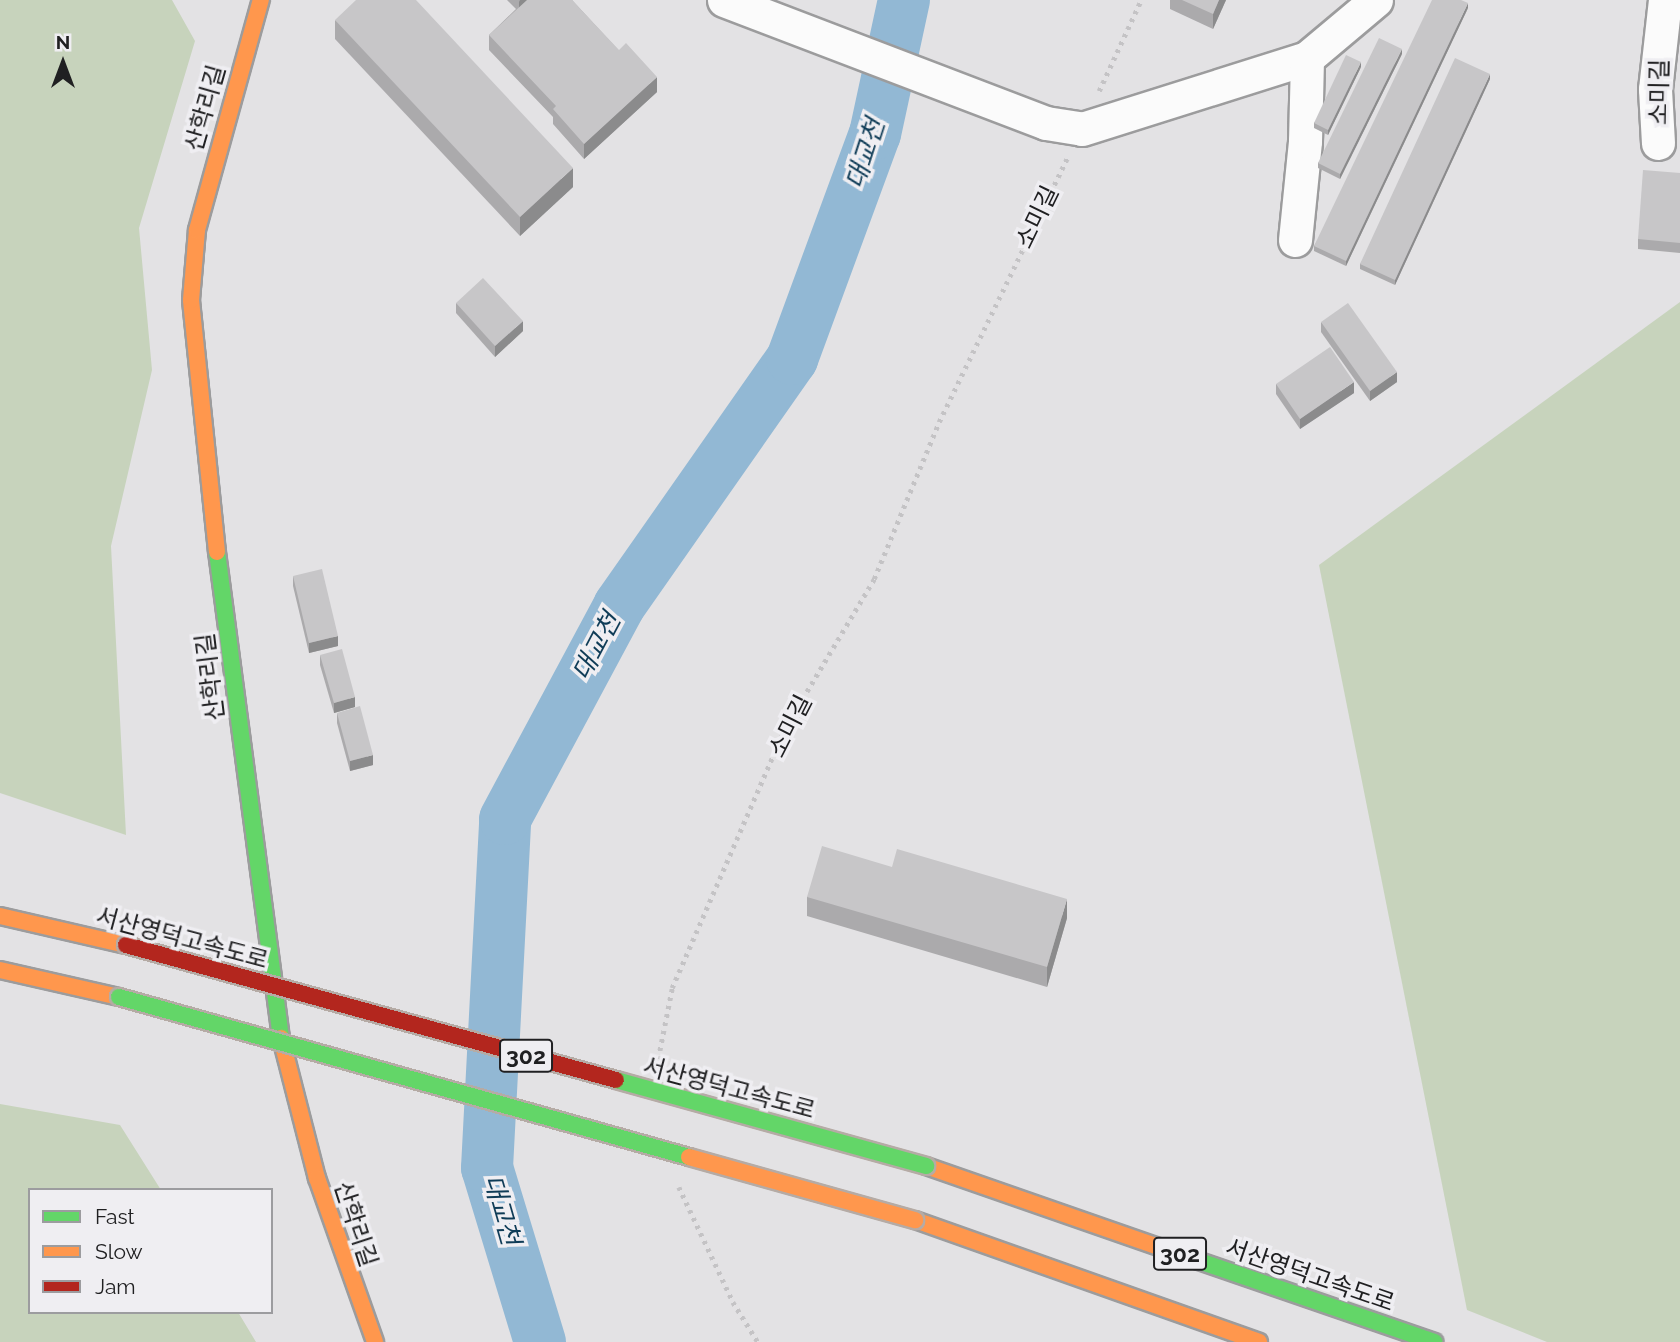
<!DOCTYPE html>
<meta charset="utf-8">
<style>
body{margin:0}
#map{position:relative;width:1680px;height:1342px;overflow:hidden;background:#e3e2e4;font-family:Raleway,"Noto Sans KR",sans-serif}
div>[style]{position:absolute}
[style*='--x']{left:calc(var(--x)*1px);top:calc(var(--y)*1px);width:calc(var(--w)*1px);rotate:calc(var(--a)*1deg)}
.green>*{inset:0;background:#c7d3bc}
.river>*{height:52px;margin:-26px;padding:0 26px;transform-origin:26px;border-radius:26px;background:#92b8d4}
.path>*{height:4.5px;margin-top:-2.25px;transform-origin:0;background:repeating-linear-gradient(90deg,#c4c3c5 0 3.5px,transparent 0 8.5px)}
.roads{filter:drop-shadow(2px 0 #9c9c9d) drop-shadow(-2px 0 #9c9c9d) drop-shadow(0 2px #9c9c9d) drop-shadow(0 -2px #9c9c9d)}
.street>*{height:33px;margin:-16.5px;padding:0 16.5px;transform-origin:16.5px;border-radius:16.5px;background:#fbfbfb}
.fast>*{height:16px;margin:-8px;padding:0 8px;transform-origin:8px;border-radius:8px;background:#63d668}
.slow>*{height:16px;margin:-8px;padding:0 8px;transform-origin:8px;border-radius:8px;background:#ff974d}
.bridges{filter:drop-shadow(2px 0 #b5aba5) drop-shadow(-2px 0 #b5aba5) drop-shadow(0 2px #b5aba5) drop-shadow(0 -2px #b5aba5)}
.fast-bridge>*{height:16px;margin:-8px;padding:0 8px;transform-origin:8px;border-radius:8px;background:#63d668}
.slow-bridge>*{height:16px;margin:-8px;padding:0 8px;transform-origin:8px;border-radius:8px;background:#ff974d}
.jam-bridge>*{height:16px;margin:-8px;padding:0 8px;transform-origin:8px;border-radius:8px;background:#b3261e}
.wall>*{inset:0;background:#abaaac}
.shaded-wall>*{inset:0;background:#8b8b8c}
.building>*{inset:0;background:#c7c6c8}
span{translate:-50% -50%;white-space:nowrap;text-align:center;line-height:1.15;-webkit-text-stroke:7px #efeef2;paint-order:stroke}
.shield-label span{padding:2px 5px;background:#efeef2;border:2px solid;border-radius:5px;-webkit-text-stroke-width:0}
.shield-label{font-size:23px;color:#202022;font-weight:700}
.street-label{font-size:24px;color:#202022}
.water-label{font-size:26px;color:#0f3c57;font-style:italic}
.legend{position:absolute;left:28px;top:1188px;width:245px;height:126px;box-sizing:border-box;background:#efeef2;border:2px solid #9c9c9f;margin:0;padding:9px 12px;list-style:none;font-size:21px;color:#202022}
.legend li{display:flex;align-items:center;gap:14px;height:35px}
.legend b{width:35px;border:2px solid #9c9c9f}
.north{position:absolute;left:28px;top:28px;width:70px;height:70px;-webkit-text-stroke:5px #efeef2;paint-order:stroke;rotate:0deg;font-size:19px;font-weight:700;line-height:28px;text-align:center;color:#202022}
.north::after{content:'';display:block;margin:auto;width:24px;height:32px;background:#202022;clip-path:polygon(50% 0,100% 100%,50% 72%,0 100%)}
</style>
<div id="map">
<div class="green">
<div style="clip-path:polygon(0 0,172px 0,195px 41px,139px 228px,152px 370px,111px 546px,126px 835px,0 793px)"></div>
<div style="clip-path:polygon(1680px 302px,1680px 1342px,1547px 1342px,1467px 1310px,1319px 565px)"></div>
<div style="clip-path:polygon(0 1104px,120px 1125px,161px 1190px,30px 1190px,30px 1312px,238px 1312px,256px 1342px,0 1342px)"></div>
</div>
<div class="river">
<div style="--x:540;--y:1342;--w:182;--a:-106.9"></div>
<div style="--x:487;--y:1168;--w:349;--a:-87"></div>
<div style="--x:505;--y:819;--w:242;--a:-61.8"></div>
<div style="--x:619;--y:606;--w:302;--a:-55"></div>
<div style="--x:792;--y:359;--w:240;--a:-69.8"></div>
<div style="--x:875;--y:134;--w:137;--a:-77.8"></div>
</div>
<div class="path">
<div style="--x:1099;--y:91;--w:100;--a:-65.2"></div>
<div style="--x:658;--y:1059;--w:72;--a:-78.8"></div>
<div style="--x:672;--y:988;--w:283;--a:-66.5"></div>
<div style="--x:785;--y:728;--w:174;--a:-59.1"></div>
<div style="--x:874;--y:579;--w:170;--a:-67.5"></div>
<div style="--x:939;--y:422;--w:296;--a:-64.1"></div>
<div style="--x:679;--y:1187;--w:127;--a:64.8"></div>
<div style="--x:733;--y:1302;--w:47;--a:58"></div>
</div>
<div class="roads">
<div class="street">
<div style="--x:724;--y:0;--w:345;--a:20.9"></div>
<div style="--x:1046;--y:123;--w:36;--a:9"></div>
<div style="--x:1082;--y:129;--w:236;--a:-17.5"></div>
<div style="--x:1307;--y:58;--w:90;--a:-40"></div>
<div style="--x:1658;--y:143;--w:54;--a:-93.2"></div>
<div style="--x:1655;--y:89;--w:90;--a:-83.6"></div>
<div style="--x:1295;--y:240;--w:100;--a:-84.2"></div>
<div style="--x:1305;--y:141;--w:83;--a:-88.6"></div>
</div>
<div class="fast">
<div style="--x:217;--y:552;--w:490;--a:82.5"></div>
<div style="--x:1199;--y:1261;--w:249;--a:19"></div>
</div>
<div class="slow">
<div style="--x:217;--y:552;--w:253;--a:-95.9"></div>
<div style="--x:191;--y:300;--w:70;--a:-85.1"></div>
<div style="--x:197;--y:230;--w:239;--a:-74.5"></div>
<div style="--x:0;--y:916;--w:129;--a:13"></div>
<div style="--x:0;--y:970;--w:122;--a:12.8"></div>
<div style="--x:281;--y:1038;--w:145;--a:75.6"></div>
<div style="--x:317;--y:1178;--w:174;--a:70.5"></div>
<div style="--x:926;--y:1166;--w:289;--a:19.2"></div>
<div style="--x:915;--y:1220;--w:365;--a:19.5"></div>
</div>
</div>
<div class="bridges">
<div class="fast-bridge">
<div style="--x:119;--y:997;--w:592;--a:15.68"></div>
<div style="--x:616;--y:1080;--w:322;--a:15.5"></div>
</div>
<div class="slow-bridge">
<div style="--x:689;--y:1157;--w:235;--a:15.6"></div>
</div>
<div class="jam-bridge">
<div style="--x:126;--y:945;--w:508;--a:15.4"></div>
</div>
</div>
<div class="wall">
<div style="clip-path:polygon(507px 0,572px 0,657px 92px,584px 159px,553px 124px,553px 117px,489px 50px,489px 35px,516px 9px)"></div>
<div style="clip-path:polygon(1170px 0,1226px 0,1213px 29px,1170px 9px)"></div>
<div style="clip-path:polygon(1468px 8px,1346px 266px,1314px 251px,1314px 246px)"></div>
<div style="clip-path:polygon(335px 20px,573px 187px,520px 236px,335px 39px)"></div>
<div style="clip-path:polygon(1402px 54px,1340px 179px,1318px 168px,1318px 163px)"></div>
<div style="clip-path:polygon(1361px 67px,1328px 135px,1314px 128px,1314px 123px)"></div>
<div style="clip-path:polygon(1490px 79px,1395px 285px,1360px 269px,1360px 264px)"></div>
<div style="clip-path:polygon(1680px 173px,1680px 253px,1638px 249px,1638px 239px)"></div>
<div style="clip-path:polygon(456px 303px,523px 331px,495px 357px,456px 313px)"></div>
<div style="clip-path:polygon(1321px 322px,1397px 382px,1370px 401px,1321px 332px)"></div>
<div style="clip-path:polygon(1276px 384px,1354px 393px,1300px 429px,1276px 394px)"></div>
<div style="clip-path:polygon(293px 576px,338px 646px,309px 653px,293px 586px)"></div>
<div style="clip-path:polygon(320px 655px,355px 707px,334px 713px,320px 665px)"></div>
<div style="clip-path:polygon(337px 713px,373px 765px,350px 771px,337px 723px)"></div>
<div style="clip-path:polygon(892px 867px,1067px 918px,1047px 987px,807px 916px,807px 897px)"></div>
</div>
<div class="shaded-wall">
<div style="clip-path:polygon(520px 0,531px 0,519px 12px,519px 2px)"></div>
<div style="clip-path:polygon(1219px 0,1226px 0,1213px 29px,1213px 14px)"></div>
<div style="clip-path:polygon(1468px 3px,1468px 8px,1346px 266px,1346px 261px)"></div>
<div style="clip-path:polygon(1402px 49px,1402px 54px,1340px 179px,1340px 174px)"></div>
<div style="clip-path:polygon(1361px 62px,1361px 67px,1328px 135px,1328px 130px)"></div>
<div style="clip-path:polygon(1490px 74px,1490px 79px,1395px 285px,1395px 280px)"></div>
<div style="clip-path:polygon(657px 77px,657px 92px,584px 159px,584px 144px)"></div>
<div style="clip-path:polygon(573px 168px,573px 187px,520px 236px,520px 217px)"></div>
<div style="clip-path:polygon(523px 321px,523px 331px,495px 357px,495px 346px)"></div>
<div style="clip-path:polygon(1397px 372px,1397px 382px,1370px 401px,1370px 391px)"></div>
<div style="clip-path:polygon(1354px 382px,1354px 393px,1300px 429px,1300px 419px)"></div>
<div style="clip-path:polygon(338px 636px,338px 646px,309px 653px,309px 643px)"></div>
<div style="clip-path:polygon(355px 697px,355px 707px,334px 713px,334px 703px)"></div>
<div style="clip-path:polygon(373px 755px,373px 765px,350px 771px,350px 761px)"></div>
<div style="clip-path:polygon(1067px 899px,1067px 918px,1047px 987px,1047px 967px)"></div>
</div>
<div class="building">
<div style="clip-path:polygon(356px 0,416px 0,573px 168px,520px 217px,335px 20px)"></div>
<div style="clip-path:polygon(527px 0,572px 0,619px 50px,626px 43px,657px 77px,584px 144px,553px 109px,556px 106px,489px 35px)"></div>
<div style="clip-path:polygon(1182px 0,1219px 0,1213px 14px)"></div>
<div style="clip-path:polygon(1432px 0,1461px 0,1468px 3px,1346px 261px,1314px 246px)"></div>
<div style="clip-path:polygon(1379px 38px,1402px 49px,1340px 174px,1318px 163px)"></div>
<div style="clip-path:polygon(1346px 55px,1361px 62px,1328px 130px,1314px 123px)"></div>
<div style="clip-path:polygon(1455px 58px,1490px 74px,1395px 280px,1360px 264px)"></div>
<div style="clip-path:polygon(1643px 170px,1680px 173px,1680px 243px,1638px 239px)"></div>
<div style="clip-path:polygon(483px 278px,523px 321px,495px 346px,456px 303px)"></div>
<div style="clip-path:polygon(1348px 303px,1397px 372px,1370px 391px,1321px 322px)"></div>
<div style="clip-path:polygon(1330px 347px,1354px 382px,1300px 419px,1276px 384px)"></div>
<div style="clip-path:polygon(322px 569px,338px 636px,309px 643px,293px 576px)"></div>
<div style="clip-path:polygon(342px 649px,355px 697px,334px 703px,320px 655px)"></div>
<div style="clip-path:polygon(360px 706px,373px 755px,350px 761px,337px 713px)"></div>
<div style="clip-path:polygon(822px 846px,892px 867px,897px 849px,1067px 899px,1047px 967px,807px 897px)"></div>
</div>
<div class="shield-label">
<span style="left:526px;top:1056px">302</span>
<span style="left:1180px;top:1254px">302</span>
</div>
<div class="street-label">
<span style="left:1659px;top:92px;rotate:-89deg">소미길</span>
<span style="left:205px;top:108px;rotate:-74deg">산학리길</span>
<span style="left:1037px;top:217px;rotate:-64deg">소미길</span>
<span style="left:210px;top:677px;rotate:-97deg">산학리길</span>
<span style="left:790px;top:726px;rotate:-63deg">소미길</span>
<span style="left:182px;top:938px;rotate:15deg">서산영덕고속도로</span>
<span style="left:729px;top:1088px;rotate:15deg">서산영덕고속도로</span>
<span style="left:356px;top:1224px;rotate:72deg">산학리길</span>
<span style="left:1310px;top:1275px;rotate:19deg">서산영덕고속도로</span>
</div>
<div class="water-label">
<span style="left:866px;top:154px;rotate:-72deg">대교천</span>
<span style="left:597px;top:647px;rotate:-62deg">대교천</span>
<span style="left:501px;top:1210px;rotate:74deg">대교천</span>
</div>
<ul class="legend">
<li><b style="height:9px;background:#63d668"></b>Fast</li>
<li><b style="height:9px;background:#ff974d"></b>Slow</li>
<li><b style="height:9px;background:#b3261e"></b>Jam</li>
</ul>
<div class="north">N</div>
</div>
